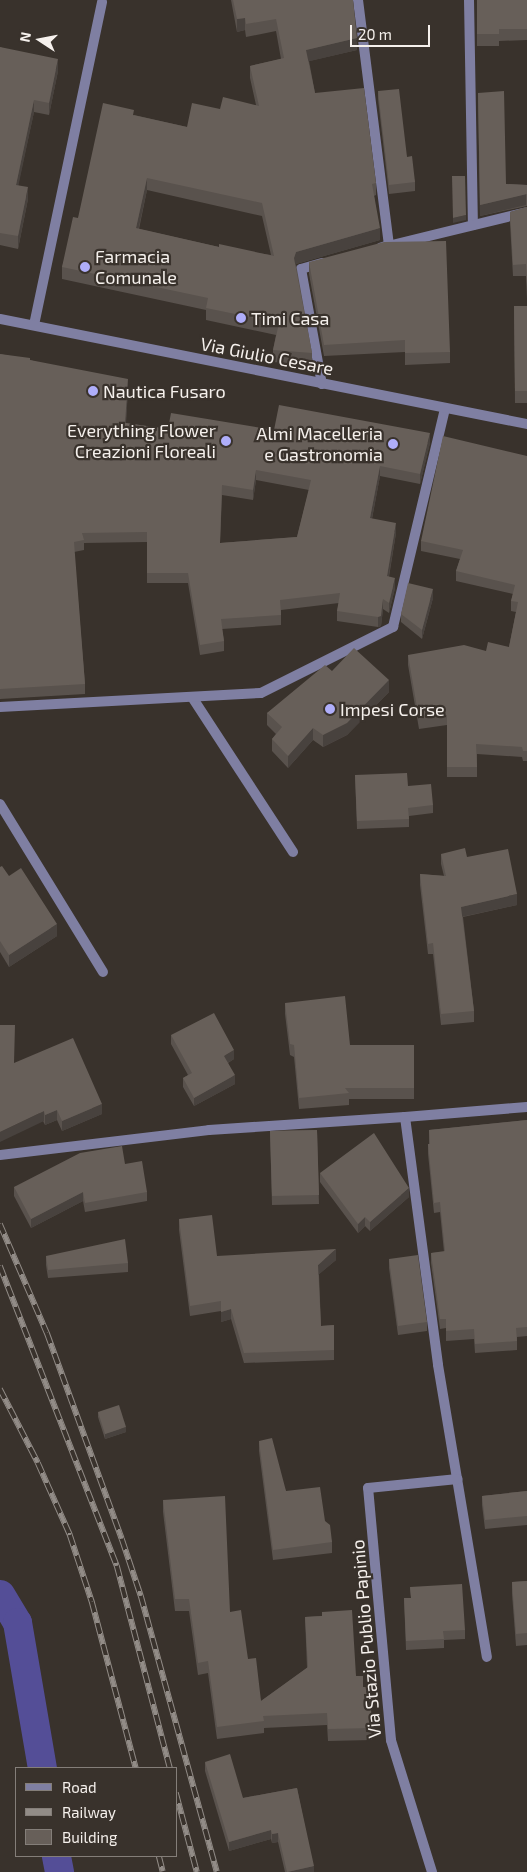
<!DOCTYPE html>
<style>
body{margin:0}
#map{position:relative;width:527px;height:1872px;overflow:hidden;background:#39322c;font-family:"Exo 2",sans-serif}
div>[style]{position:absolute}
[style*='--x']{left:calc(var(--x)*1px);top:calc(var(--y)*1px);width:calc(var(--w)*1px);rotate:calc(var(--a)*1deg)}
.canal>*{height:29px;margin:-14.5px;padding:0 14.5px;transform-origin:14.5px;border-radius:14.5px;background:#544e97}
.minor>*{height:10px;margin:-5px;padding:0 5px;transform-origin:5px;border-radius:5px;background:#7f7fa2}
.tertiary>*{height:10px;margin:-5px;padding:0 5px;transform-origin:5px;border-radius:5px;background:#7f7fa2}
.rail>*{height:5.5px;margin-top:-2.75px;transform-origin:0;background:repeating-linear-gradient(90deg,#39322c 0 11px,#928c87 0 22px);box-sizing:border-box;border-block:1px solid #928c87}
.wall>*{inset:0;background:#59524d}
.shaded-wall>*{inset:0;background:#48423e}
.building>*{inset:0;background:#675f59}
.dots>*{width:14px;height:14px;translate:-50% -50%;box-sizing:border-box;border:2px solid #39322c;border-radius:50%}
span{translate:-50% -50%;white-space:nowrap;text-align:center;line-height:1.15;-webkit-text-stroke:4.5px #39322c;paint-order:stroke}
.poi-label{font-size:18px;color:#f5f0ec}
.left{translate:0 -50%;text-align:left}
.right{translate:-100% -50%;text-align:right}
.street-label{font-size:18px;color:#f5f0ec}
.legend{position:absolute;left:15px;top:1767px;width:162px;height:90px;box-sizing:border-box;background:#39322c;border:1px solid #847e79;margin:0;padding:6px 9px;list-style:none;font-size:15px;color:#f5f0ec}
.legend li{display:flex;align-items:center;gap:10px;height:25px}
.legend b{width:25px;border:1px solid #847e79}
.north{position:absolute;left:15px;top:15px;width:50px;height:50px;-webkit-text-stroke:4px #39322c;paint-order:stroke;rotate:281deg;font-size:14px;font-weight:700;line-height:20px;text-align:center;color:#f5f0ec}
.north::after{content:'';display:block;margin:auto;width:18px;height:22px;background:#f5f0ec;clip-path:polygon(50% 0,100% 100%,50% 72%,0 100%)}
.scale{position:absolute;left:350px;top:25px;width:80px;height:22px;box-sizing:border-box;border:2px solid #f5f0ec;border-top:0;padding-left:6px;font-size:15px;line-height:18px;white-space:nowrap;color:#f5f0ec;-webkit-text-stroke:4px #39322c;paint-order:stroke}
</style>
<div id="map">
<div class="canal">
<div style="--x:0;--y:1594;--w:33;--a:59"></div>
<div style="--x:17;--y:1622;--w:148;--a:80.3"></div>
<div style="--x:56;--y:1856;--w:16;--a:79"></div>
</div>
<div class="minor">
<div style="--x:358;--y:0;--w:247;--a:82.8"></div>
<div style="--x:389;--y:245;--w:9;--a:162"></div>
<div style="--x:469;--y:0;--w:225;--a:89"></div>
<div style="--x:392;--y:245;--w:139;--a:-13.7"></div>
<div style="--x:322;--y:263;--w:22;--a:164"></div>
<div style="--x:301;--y:269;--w:117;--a:79.7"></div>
<div style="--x:34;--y:325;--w:330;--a:-78.1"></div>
<div style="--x:192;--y:697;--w:185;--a:56.9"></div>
<div style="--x:0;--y:707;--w:261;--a:-3.1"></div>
<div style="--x:261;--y:693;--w:148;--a:-26.6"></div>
<div style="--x:393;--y:627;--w:225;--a:-76.6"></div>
<div style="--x:0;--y:804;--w:197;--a:58.5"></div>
<div style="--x:405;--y:1117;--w:122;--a:-4.7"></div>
<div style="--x:0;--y:1155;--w:210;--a:-6.8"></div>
<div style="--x:209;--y:1130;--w:196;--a:-3.8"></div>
<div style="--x:405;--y:1117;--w:250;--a:82.4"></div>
<div style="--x:438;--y:1365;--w:296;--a:80.5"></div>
<div style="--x:432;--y:1872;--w:138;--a:-107.3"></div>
<div style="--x:391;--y:1740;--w:253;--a:-95.2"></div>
<div style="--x:368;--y:1488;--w:90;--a:-5.7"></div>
</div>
<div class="tertiary">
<div style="--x:0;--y:319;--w:537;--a:11.27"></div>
</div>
<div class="rail">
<div style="--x:0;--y:1224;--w:119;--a:66.7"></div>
<div style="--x:47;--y:1333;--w:219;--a:70"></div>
<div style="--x:122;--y:1539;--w:60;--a:71.6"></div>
<div style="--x:141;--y:1596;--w:286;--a:74.6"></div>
<div style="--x:0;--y:1266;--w:322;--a:68.7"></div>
<div style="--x:117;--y:1566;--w:209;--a:75.3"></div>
<div style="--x:0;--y:1389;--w:83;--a:62.8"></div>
<div style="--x:38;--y:1463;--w:79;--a:66"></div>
<div style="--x:70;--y:1535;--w:71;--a:71.8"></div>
<div style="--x:92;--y:1602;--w:172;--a:75.2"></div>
<div style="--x:176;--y:1793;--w:82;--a:75.1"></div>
<div style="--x:159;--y:1856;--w:16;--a:76"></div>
</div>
<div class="wall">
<div style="clip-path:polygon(evenodd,231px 0,353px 0,357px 50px,309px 61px,315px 93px,376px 183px,376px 195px,374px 196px,380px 240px,296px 264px,312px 353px,312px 365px,273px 362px,273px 350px,276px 335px,206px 320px,206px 310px,62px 279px,62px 267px,78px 218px,134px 115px,187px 127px,220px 109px,256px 105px,250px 78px,250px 66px,281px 59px,276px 31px,246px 37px,245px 30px,237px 32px,231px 0,147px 190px,262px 216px,271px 255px,219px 247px,139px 229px,147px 190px)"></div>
<div style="clip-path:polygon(477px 0,527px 0,527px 40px,499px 41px,499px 46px,477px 46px)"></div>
<div style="clip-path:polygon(0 47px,58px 71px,49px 115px,34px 112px,18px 185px,28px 199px,18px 249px,0 245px)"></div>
<div style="clip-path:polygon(378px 91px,407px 157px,415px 182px,415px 191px,389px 194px,378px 99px)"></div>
<div style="clip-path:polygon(478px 93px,506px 184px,527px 185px,527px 206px,480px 216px)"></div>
<div style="clip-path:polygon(527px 207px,527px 299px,526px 276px,513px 276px,510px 223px,510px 212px)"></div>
<div style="clip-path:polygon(309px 262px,450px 352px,450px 363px,405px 365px,405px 352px,324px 356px,309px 274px)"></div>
<div style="clip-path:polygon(514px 306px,527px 306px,527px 403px,515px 403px)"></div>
<div style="clip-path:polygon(evenodd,0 354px,30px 360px,128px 389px,126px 423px,168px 429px,274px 430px,430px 443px,420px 484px,380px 476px,372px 519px,396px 533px,389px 577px,395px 588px,389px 613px,383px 609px,381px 626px,378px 627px,337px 621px,337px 611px,339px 603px,281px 610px,281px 625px,222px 629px,224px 641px,224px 651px,200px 655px,188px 583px,147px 583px,147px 542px,84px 543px,84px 550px,74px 552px,85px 684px,85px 694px,0 699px,0 354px,256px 480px,309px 490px,297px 537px,220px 543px,222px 495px,253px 500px,256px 480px)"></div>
<div style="clip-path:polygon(527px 456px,527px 761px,523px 761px,522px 757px,477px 754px,477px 777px,447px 777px,447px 725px,419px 729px,408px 665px,408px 655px,486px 651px,509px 647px,516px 612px,511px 611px,511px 601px,513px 594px,456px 581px,456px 571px,460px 559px,421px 551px,421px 541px)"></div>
<div style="clip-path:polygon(433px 598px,422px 639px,401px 622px,401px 614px)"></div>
<div style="clip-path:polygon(332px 671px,389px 692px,347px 735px,323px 747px,313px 740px,288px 768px,272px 751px,272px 739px,276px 734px,267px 725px,267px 713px)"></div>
<div style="clip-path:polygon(355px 775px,408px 786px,433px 805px,433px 813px,409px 816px,409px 827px,357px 829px)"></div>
<div style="clip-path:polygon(441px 854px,467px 857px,517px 905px,463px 917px,474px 1011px,474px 1022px,441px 1025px,433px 954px,428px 954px,420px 885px,420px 874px,444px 876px,441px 864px)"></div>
<div style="clip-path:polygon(0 867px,57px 936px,9px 967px,0 952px)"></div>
<div style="clip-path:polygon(285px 1003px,350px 1045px,414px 1045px,414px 1099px,349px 1099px,349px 1105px,299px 1109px,294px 1057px,290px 1055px,285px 1014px)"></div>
<div style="clip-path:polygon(171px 1035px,234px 1059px,228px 1063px,235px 1084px,194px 1106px,183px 1087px,183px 1078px,188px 1075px,171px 1044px)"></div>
<div style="clip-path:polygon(14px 1063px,102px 1114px,62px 1131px,57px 1120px,45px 1125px)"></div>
<div style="clip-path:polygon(527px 1120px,527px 1336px,517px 1337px,517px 1350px,475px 1353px,474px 1339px,446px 1341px,446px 1328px,440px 1329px,431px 1263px,431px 1253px,444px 1252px,440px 1212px,434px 1213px,428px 1154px,428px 1144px,429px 1144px,429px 1130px)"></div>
<div style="clip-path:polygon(317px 1130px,319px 1204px,272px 1205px,270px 1131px)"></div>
<div style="clip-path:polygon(125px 1164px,147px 1192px,147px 1201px,85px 1212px,83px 1201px,31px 1228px,14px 1196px,14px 1187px)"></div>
<div style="clip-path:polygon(320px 1173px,409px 1197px,370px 1231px,365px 1226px,358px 1233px,320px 1182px)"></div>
<div style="clip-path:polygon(179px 1219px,217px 1256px,336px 1260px,319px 1274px,321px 1326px,334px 1325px,334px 1360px,244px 1363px,231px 1319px,221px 1322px,221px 1311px,190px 1316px,179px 1230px)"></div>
<div style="clip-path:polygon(46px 1256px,128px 1263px,128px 1272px,48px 1278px,46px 1265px)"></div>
<div style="clip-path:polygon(389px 1259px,427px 1322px,427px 1331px,398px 1335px,389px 1268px)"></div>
<div style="clip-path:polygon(98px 1412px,126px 1432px,105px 1439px,98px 1417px)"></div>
<div style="clip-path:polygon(259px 1441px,286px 1491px,325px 1521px,332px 1542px,332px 1553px,273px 1560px,259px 1451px)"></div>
<div style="clip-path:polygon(527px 1491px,527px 1525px,485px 1529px,482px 1505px,482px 1496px)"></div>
<div style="clip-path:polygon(163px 1500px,230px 1612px,248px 1659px,261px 1701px,307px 1668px,305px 1617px,322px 1616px,322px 1612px,356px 1676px,363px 1687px,370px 1687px,372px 1740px,328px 1741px,327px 1725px,264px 1728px,264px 1733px,217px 1739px,208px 1673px,198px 1675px,189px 1611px,175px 1611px,163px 1512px)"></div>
<div style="clip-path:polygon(527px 1581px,527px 1645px,516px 1646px,512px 1594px,512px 1582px)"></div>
<div style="clip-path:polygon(410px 1587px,465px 1630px,465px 1639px,444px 1640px,444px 1648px,406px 1650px,404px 1598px,411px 1598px)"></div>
<div style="clip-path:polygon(205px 1762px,243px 1798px,297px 1788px,314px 1872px,285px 1872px,278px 1842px,272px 1843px,271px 1839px,229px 1851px,205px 1771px)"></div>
</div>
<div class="shaded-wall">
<div style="clip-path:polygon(245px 18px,245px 30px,237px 32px,237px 19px)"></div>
<div style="clip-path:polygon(357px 38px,357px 50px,306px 62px,306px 50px)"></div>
<div style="clip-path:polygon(58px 59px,58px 71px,49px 115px,49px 103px)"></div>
<div style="clip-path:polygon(34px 100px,34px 112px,16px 197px,16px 185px)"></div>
<div style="clip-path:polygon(147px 178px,147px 190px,136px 240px,136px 228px)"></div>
<div style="clip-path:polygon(28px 187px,28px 199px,18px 249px,18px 236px)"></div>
<div style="clip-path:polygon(526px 194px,526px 205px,480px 216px,480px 205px)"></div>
<div style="clip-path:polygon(466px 215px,466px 220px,453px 223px,453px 218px)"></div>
<div style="clip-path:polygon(380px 228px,380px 240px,296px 264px,294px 270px,294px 258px,296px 252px)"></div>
<div style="clip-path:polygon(128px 379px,128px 389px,125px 433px,125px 423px)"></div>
<div style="clip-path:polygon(430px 433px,430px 443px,420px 484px,420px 474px)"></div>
<div style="clip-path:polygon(380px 466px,380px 476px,370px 528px,370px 518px)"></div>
<div style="clip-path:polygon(256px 470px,256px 480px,253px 500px,253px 490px)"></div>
<div style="clip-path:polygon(396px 523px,396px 533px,387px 586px,387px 576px)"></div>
<div style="clip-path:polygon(395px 578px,395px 588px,389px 613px,389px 603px)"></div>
<div style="clip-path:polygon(433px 589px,433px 598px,422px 639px,422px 630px)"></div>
<div style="clip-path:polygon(383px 599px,383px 609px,381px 626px,378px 627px,378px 617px)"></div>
<div style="clip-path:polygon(389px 680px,389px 692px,347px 735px,323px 747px,323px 735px)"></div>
<div style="clip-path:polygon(313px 728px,313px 740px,288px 768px,288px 756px)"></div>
<div style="clip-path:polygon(517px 894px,517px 905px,461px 917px,461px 907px)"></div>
<div style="clip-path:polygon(57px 924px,57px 936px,9px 967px,9px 955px)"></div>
<div style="clip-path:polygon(234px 1050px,234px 1059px,224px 1065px,224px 1056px)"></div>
<div style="clip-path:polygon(235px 1075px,235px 1084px,194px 1106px,194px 1098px)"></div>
<div style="clip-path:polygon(102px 1104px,102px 1114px,62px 1131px,62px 1121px)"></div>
<div style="clip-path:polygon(57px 1110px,57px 1120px,45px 1125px,45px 1115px)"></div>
<div style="clip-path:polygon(44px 1111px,44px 1121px,0 1142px,0 1132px)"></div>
<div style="clip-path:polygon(409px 1188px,409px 1197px,370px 1231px,370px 1222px)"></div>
<div style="clip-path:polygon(83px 1192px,83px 1201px,31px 1228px,31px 1219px)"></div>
<div style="clip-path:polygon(365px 1217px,365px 1226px,358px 1233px,358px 1224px)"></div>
<div style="clip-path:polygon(336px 1249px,336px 1260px,317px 1276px,317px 1266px)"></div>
<div style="clip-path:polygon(231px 1309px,231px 1319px,221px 1322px,221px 1312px)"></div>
<div style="clip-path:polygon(126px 1427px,126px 1432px,105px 1439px,105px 1434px)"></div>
<div style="clip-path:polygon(271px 1830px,271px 1839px,229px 1851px,229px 1842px)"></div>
<div style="clip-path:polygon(278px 1833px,278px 1842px,272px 1843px,272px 1834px)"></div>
<div style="clip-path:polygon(314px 1866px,314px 1872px,288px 1872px)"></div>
</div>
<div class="building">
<div style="clip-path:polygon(evenodd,233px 0,353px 0,357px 38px,306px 50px,315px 93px,364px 88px,376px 183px,372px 184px,380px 228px,296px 252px,294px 258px,312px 353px,273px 350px,279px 323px,206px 308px,208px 298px,62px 267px,73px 217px,78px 218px,103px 103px,134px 110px,133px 115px,187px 127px,192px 103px,220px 109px,223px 97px,259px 106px,250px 66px,284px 58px,276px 19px,246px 24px,245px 18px,237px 19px,233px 0,147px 178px,262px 203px,274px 256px,219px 244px,219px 247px,136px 228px,147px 178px)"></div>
<div style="clip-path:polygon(477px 0,527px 0,527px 29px,499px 29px,499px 34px,477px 34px)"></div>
<div style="clip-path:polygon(0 47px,58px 59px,49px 103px,34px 100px,16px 185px,28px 187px,18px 236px,0 233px)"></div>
<div style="clip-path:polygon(399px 89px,407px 157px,412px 156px,415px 182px,389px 185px,378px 91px)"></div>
<div style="clip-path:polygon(504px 91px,506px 184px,527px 185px,527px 194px,480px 205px,478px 93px)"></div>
<div style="clip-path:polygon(452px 176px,465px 176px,466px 215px,453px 218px)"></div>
<div style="clip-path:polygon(527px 207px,527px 287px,526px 264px,513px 265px,510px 212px)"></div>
<div style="clip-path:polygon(446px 241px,450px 352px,405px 353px,405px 340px,324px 345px,309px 262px,384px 242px)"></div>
<div style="clip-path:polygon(514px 306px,527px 306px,527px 391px,515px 391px)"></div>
<div style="clip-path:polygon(evenodd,0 354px,30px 358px,30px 360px,128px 379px,125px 423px,168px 429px,171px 413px,274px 430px,279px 405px,430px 433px,420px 474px,380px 466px,370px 518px,396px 523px,387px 576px,395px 578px,389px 603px,383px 599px,381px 616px,378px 617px,337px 611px,340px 593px,280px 600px,281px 615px,221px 619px,224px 641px,200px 645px,188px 573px,147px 573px,147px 532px,82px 533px,84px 540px,74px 542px,85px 684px,0 689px,0 354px,256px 470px,311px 480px,297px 537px,220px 543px,222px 485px,253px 490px,256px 470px)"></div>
<div style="clip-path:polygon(443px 436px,527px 456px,527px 751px,523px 751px,522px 747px,476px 744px,477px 767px,447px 767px,447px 715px,419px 719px,408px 655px,464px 645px,486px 651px,488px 642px,509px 647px,518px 602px,511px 601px,515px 585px,456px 571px,463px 550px,421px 541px)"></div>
<div style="clip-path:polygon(408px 583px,433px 589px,422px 630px,401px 614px)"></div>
<div style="clip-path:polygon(354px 648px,389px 680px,347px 723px,323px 735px,313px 728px,288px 756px,272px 739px,282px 727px,267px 713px,325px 665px,332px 671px)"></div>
<div style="clip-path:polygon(407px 773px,408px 786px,431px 784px,433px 805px,408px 808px,409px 819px,357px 821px,355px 775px)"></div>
<div style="clip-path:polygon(465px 848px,467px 857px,508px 849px,517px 894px,461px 907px,474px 1011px,441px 1014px,433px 943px,428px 944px,420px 874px,446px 876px,441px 854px)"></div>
<div style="clip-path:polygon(2px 866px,9px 876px,21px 868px,57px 924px,9px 955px,0 941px,0 867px)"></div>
<div style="clip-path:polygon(345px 996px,350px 1045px,414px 1045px,414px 1088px,345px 1088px,349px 1093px,299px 1098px,294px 1045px,290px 1044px,285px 1003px)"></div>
<div style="clip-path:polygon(214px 1013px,234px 1050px,224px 1056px,235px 1075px,194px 1098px,183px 1078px,192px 1073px,171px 1035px)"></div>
<div style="clip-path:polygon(0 1025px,15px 1025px,14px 1063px,73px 1038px,102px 1104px,62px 1121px,57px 1110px,45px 1115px,44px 1111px,0 1132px)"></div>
<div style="clip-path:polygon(527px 1120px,527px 1327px,516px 1328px,517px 1341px,475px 1344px,474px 1329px,446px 1331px,446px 1319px,440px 1319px,431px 1253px,445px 1251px,440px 1202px,434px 1203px,428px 1144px,430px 1144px,429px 1130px)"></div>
<div style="clip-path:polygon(317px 1130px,319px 1195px,272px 1196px,270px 1131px)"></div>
<div style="clip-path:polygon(374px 1133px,409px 1188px,370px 1222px,365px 1217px,358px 1224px,320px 1173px)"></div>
<div style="clip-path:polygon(122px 1146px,125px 1164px,142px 1161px,147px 1192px,85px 1203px,83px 1192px,31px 1219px,14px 1187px,80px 1153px)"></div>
<div style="clip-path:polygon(212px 1215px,217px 1256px,336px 1249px,317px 1266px,318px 1265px,321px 1326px,334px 1325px,334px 1350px,244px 1353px,231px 1309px,221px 1312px,221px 1301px,190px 1306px,179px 1219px)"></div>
<div style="clip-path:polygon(125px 1239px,128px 1263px,48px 1270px,46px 1256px)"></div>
<div style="clip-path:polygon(418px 1255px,427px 1322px,398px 1326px,389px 1259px)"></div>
<div style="clip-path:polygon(119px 1405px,126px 1427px,105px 1434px,98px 1412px)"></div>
<div style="clip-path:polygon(272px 1438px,286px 1491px,320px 1487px,325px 1521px,330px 1525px,332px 1542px,273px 1550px,259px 1441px)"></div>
<div style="clip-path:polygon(527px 1491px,527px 1516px,485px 1520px,482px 1496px)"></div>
<div style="clip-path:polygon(225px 1496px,230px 1612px,241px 1610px,248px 1659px,256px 1658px,261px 1701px,308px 1667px,305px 1617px,322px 1616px,322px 1612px,352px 1610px,356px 1676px,363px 1676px,363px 1687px,370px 1687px,372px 1728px,328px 1729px,327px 1713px,263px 1716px,264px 1721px,217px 1727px,208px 1661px,198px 1663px,189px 1599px,175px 1599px,163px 1500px)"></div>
<div style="clip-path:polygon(527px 1581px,527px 1633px,516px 1634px,512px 1582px)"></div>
<div style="clip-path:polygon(462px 1584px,465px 1630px,443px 1631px,444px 1639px,406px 1641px,404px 1598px,411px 1598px,410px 1587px)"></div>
<div style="clip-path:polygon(230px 1754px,243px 1798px,297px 1788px,314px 1866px,287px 1872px,278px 1833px,272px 1834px,271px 1830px,229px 1842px,205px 1762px)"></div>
</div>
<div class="dots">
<div style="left:85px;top:267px;background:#afaefa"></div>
<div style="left:241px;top:318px;background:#afaefa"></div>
<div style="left:93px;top:391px;background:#afaefa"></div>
<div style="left:226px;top:441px;background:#afaefa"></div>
<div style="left:393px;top:444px;background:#afaefa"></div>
<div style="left:330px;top:709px;background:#afaefa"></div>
</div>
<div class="poi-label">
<span class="left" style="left:95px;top:267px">Farmacia<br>Comunale</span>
<span class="left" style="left:251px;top:318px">Timi Casa</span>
<span class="left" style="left:103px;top:391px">Nautica Fusaro</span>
<span class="right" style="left:216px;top:441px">Everything Flower<br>Creazioni Floreali</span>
<span class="right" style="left:383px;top:444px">Almi Macelleria<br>e Gastronomia</span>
<span class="left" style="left:340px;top:709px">Impesi Corse</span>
</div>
<div class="street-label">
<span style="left:267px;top:356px;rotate:11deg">Via Giulio Cesare</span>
<span style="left:366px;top:1639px;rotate:-95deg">Via Stazio Publio Papinio</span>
</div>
<ul class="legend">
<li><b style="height:6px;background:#7f7fa2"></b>Road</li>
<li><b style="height:6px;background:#928c87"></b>Railway</li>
<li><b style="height:14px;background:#675f59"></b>Building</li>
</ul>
<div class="north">N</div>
<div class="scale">20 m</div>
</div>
